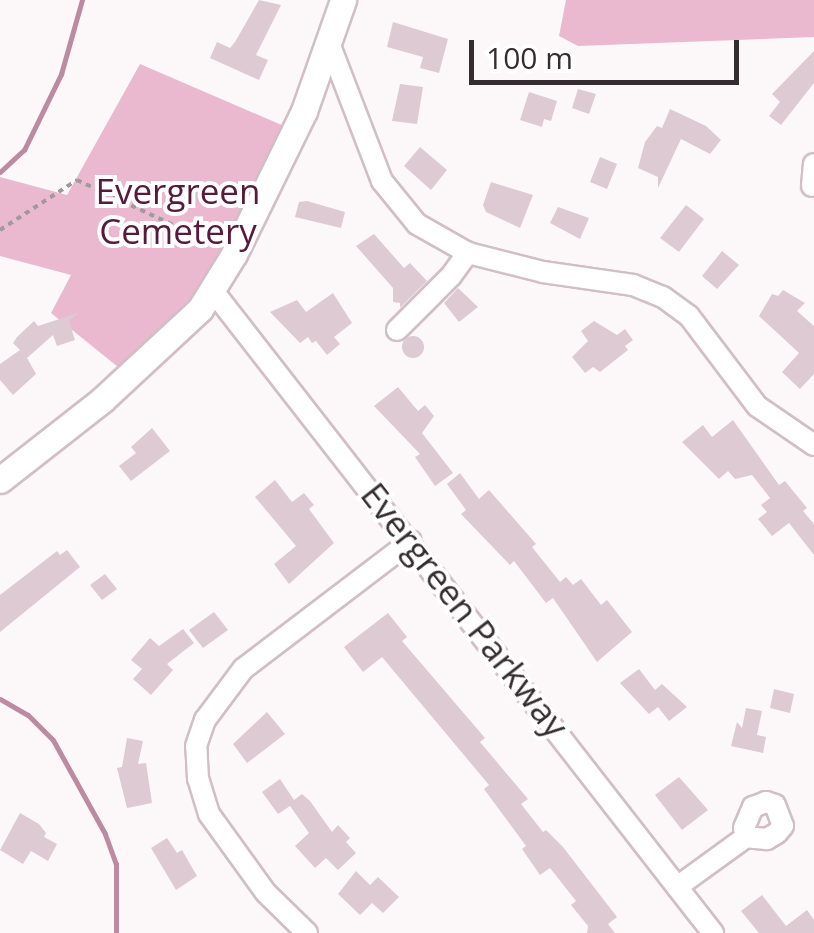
<!DOCTYPE html>
<style>
body{margin:0}
#map{position:relative;width:814px;height:933px;overflow:hidden;background:#fcf8fa;font-family:"Open Sans",sans-serif}
div>[style]{position:absolute}
[style*='--x']{left:calc(var(--x)*1px);top:calc(var(--y)*1px);width:calc(var(--w)*1px);rotate:calc(var(--a)*1deg)}
.green>*{inset:0;background:#eab9cf}
.stream>*{height:5px;margin:-2.5px;padding:0 2.5px;transform-origin:2.5px;border-radius:2.5px;background:#bc8aa1}
.building>*{inset:0;background:#decad2}
.round{border-radius:50%}
.path>*{height:4px;margin-top:-2px;transform-origin:0;background:repeating-linear-gradient(90deg,#a09a9d 0 5px,transparent 0 10px)}
.roads{filter:drop-shadow(2px 0 #d2bec6) drop-shadow(-2px 0 #d2bec6) drop-shadow(0 2px #d2bec6) drop-shadow(0 -2px #d2bec6)}
.minor>*{height:20px;margin:-10px;padding:0 10px;transform-origin:10px;border-radius:10px;background:#fff}
.major>*{height:25px;margin:-12.5px;padding:0 12.5px;transform-origin:12.5px;border-radius:12.5px;background:#fff}
span{translate:-50% -50%;white-space:nowrap;text-align:center;line-height:1.15;-webkit-text-stroke:8px #fff;paint-order:stroke}
.park-label{font-size:35px;color:#571a3c}
.street-label{font-size:35px;color:#342c30}
.scale{position:absolute;left:469px;top:40px;width:270px;height:45px;box-sizing:border-box;border:5px solid #342c30;border-top:0;padding-left:12px;font-size:30px;line-height:35px;white-space:nowrap;color:#342c30;-webkit-text-stroke:8px #fff;paint-order:stroke}
</style>
<div id="map">
<div class="green">
<div style="clip-path:polygon(566px 0,814px 0,814px 37px,578px 46px,559px 36px)"></div>
<div style="clip-path:polygon(140px 64px,284px 126px,202px 290px,123px 371px,51px 313px,71px 275px,0 256px,0 177px,67px 195px)"></div>
</div>
<div class="stream">
<div style="--x:0;--y:172;--w:33;--a:-43"></div>
<div style="--x:24;--y:150;--w:85;--a:-64"></div>
<div style="--x:61;--y:74;--w:77;--a:-74.2"></div>
<div style="--x:0;--y:699;--w:32;--a:30"></div>
<div style="--x:28;--y:715;--w:35;--a:45"></div>
<div style="--x:53;--y:740;--w:107;--a:61"></div>
<div style="--x:105;--y:834;--w:32;--a:70"></div>
<div style="--x:116;--y:864;--w:69;--a:90"></div>
</div>
<div class="building">
<div style="clip-path:polygon(259px 0,281px 5px,256px 55px,268px 60px,259px 80px,210px 58px,217px 42px,230px 48px,235px 42px)"></div>
<div style="clip-path:polygon(393px 22px,448px 39px,439px 73px,420px 68px,423px 57px,387px 47px)"></div>
<div style="clip-path:polygon(814px 51px,814px 83px,781px 125px,769px 116px,780px 102px,772px 94px)"></div>
<div style="clip-path:polygon(400px 84px,423px 87px,417px 124px,392px 121px)"></div>
<div style="clip-path:polygon(578px 89px,596px 94px,589px 114px,572px 108px)"></div>
<div style="clip-path:polygon(529px 92px,557px 101px,551px 121px,544px 119px,542px 127px,520px 120px)"></div>
<div style="clip-path:polygon(670px 109px,706px 126px,721px 140px,710px 154px,681px 139px,658px 188px,658px 177px,638px 168px,645px 142px,657px 126px,662px 128px)"></div>
<div style="clip-path:polygon(420px 147px,447px 170px,431px 190px,404px 166px)"></div>
<div style="clip-path:polygon(600px 157px,617px 164px,607px 189px,590px 182px)"></div>
<div style="clip-path:polygon(491px 182px,533px 195px,520px 228px,486px 212px,483px 205px)"></div>
<div style="clip-path:polygon(307px 201px,345px 212px,341px 228px,295px 217px,299px 202px)"></div>
<div style="clip-path:polygon(686px 205px,704px 219px,679px 252px,660px 238px)"></div>
<div style="clip-path:polygon(558px 207px,589px 218px,580px 239px,550px 223px)"></div>
<div style="clip-path:polygon(374px 234px,404px 268px,410px 263px,427px 281px,400px 308px,400px 303px,393px 302px,393px 288px,356px 246px)"></div>
<div style="clip-path:polygon(722px 251px,739px 265px,717px 289px,702px 276px)"></div>
<div style="clip-path:polygon(458px 288px,478px 307px,459px 322px,444px 303px)"></div>
<div style="clip-path:polygon(783px 290px,805px 303px,797px 311px,814px 326px,814px 374px,800px 389px,782px 372px,799px 353px,759px 316px,772px 294px,778px 296px)"></div>
<div style="clip-path:polygon(333px 293px,352px 323px,334px 337px,340px 344px,327px 355px,316px 341px,312px 343px,308px 337px,300px 343px,270px 312px,297px 300px,306px 312px)"></div>
<div style="clip-path:polygon(78px 313px,69px 321px,75px 340px,57px 346px,53px 335px,27px 358px,36px 374px,13px 395px,0 380px,0 364px,20px 350px,13px 343px,17px 337px,34px 321px,38px 326px)"></div>
<div style="clip-path:polygon(594px 321px,617px 335px,625px 329px,633px 340px,625px 346px,628px 350px,600px 372px,593px 367px,585px 373px,572px 357px,588px 341px,581px 331px)"></div>
<div class="round" style="left:402px;top:336px;width:22px;height:22px"></div>
<div style="clip-path:polygon(398px 387px,418px 411px,425px 405px,434px 416px,422px 433px,453px 473px,435px 486px,415px 457px,420px 454px,374px 406px)"></div>
<div style="clip-path:polygon(733px 420px,779px 485px,785px 481px,807px 508px,803px 511px,814px 524px,814px 555px,789px 523px,772px 536px,758px 519px,767px 512px,761px 505px,770px 498px,752px 475px,735px 479px,728px 471px,719px 479px,682px 442px,703px 425px,712px 437px)"></div>
<div style="clip-path:polygon(152px 428px,170px 451px,131px 481px,119px 466px,136px 453px,131px 447px)"></div>
<div style="clip-path:polygon(460px 473px,479px 499px,489px 490px,536px 544px,532px 547px,560px 582px,566px 577px,573px 585px,581px 579px,601px 605px,607px 600px,632px 632px,597px 662px,553px 598px,546px 603px,514px 561px,510px 565px,461px 514px,466px 510px,447px 484px)"></div>
<div style="clip-path:polygon(275px 480px,292px 502px,304px 493px,314px 505px,309px 509px,334px 543px,289px 584px,274px 564px,296px 546px,255px 497px)"></div>
<div style="clip-path:polygon(67px 550px,80px 567px,0 632px,0 595px,57px 551px,60px 555px)"></div>
<div style="clip-path:polygon(105px 574px,117px 589px,102px 600px,90px 585px)"></div>
<div style="clip-path:polygon(214px 612px,228px 630px,203px 648px,189px 630px)"></div>
<div style="clip-path:polygon(388px 613px,407px 637px,402px 641px,485px 738px,480px 742px,528px 799px,521px 804px,543px 832px,546px 830px,563px 847px,617px 917px,608px 924px,615px 933px,587px 933px,588px 926px,571px 905px,576px 901px,550px 868px,540px 875px,522px 849px,526px 846px,484px 789px,489px 785px,382px 657px,363px 672px,344px 647px)"></div>
<div style="clip-path:polygon(183px 629px,194px 643px,167px 664px,173px 670px,151px 695px,133px 679px,142px 669px,131px 660px,150px 638px,159px 646px)"></div>
<div style="clip-path:polygon(639px 669px,655px 690px,662px 684px,687px 707px,669px 721px,658px 707px,649px 714px,620px 683px)"></div>
<div style="clip-path:polygon(774px 689px,794px 694px,790px 713px,770px 708px)"></div>
<div style="clip-path:polygon(746px 708px,762px 711px,757px 735px,766px 737px,763px 753px,731px 746px,737px 722px,742px 728px)"></div>
<div style="clip-path:polygon(267px 712px,285px 734px,247px 763px,233px 744px)"></div>
<div style="clip-path:polygon(127px 738px,143px 741px,138px 764px,146px 763px,152px 803px,127px 808px,117px 768px,122px 767px)"></div>
<div style="clip-path:polygon(679px 777px,708px 810px,682px 830px,655px 795px)"></div>
<div style="clip-path:polygon(280px 779px,294px 800px,302px 794px,310px 801px,332px 832px,338px 825px,350px 838px,346px 842px,356px 853px,338px 870px,326px 858px,315px 868px,295px 846px,309px 833px,290px 806px,278px 814px,262px 792px)"></div>
<div style="clip-path:polygon(20px 813px,39px 824px,46px 833px,44px 837px,57px 844px,48px 861px,31px 851px,23px 864px,0 850px)"></div>
<div style="clip-path:polygon(167px 838px,177px 853px,182px 850px,197px 876px,176px 890px,151px 848px)"></div>
<div style="clip-path:polygon(356px 871px,370px 885px,378px 877px,399px 897px,383px 913px,372px 903px,360px 915px,338px 894px)"></div>
<div style="clip-path:polygon(762px 895px,786px 926px,807px 910px,814px 920px,814px 933px,759px 933px,741px 911px)"></div>
</div>
<div class="path">
<div style="--x:0;--y:230;--w:92;--a:-33"></div>
<div style="--x:77;--y:180;--w:153;--a:25.1"></div>
</div>
<div class="roads">
<div class="minor">
<div style="--x:329;--y:43;--w:148;--a:69"></div>
<div style="--x:382;--y:181;--w:55;--a:50.9"></div>
<div style="--x:417;--y:224;--w:59;--a:29.6"></div>
<div style="--x:468;--y:253;--w:77;--a:14.2"></div>
<div style="--x:543;--y:272;--w:91;--a:8.2"></div>
<div style="--x:633;--y:285;--w:32;--a:22"></div>
<div style="--x:663;--y:297;--w:32;--a:36"></div>
<div style="--x:689;--y:316;--w:113;--a:52.9"></div>
<div style="--x:757;--y:406;--w:69;--a:34.4"></div>
<div style="--x:812;--y:186;--w:22;--a:-85"></div>
<div style="--x:213;--y:291;--w:814;--a:52.09"></div>
<div style="--x:397;--y:330;--w:76;--a:-45"></div>
<div style="--x:451;--y:276;--w:29;--a:-54"></div>
<div style="--x:677;--y:887;--w:85;--a:-35.9"></div>
<div style="--x:746;--y:837;--w:9;--a:-103"></div>
<div style="--x:744;--y:828;--w:23;--a:-67"></div>
<div style="--x:753;--y:807;--w:14;--a:-21"></div>
<div style="--x:766;--y:802;--w:9;--a:18"></div>
<div style="--x:775;--y:805;--w:22;--a:69"></div>
<div style="--x:783;--y:826;--w:9;--a:131"></div>
<div style="--x:777;--y:833;--w:12;--a:149"></div>
<div style="--x:767;--y:839;--w:21;--a:-175"></div>
<div style="--x:307;--y:933;--w:57;--a:-135.7"></div>
<div style="--x:266;--y:893;--w:97;--a:-125.8"></div>
<div style="--x:209;--y:814;--w:37;--a:-107"></div>
<div style="--x:198;--y:779;--w:33;--a:-93"></div>
<div style="--x:196;--y:746;--w:28;--a:-71"></div>
<div style="--x:205;--y:720;--w:64;--a:-53.3"></div>
<div style="--x:243;--y:669;--w:211;--a:-37.3"></div>
</div>
<div class="major">
<div style="--x:0;--y:480;--w:130;--a:-38.1"></div>
<div style="--x:102;--y:400;--w:134;--a:-42.9"></div>
<div style="--x:200;--y:309;--w:65;--a:-58.3"></div>
<div style="--x:234;--y:254;--w:159;--a:-63.9"></div>
<div style="--x:304;--y:111;--w:118;--a:-70.6"></div>
</div>
</div>
<div class="park-label">
<span style="left:178px;top:211px">Evergreen<br>Cemetery</span>
</div>
<div class="street-label">
<span style="left:465px;top:610px;rotate:52deg">Evergreen Parkway</span>
</div>
<div class="scale">100 m</div>
</div>
